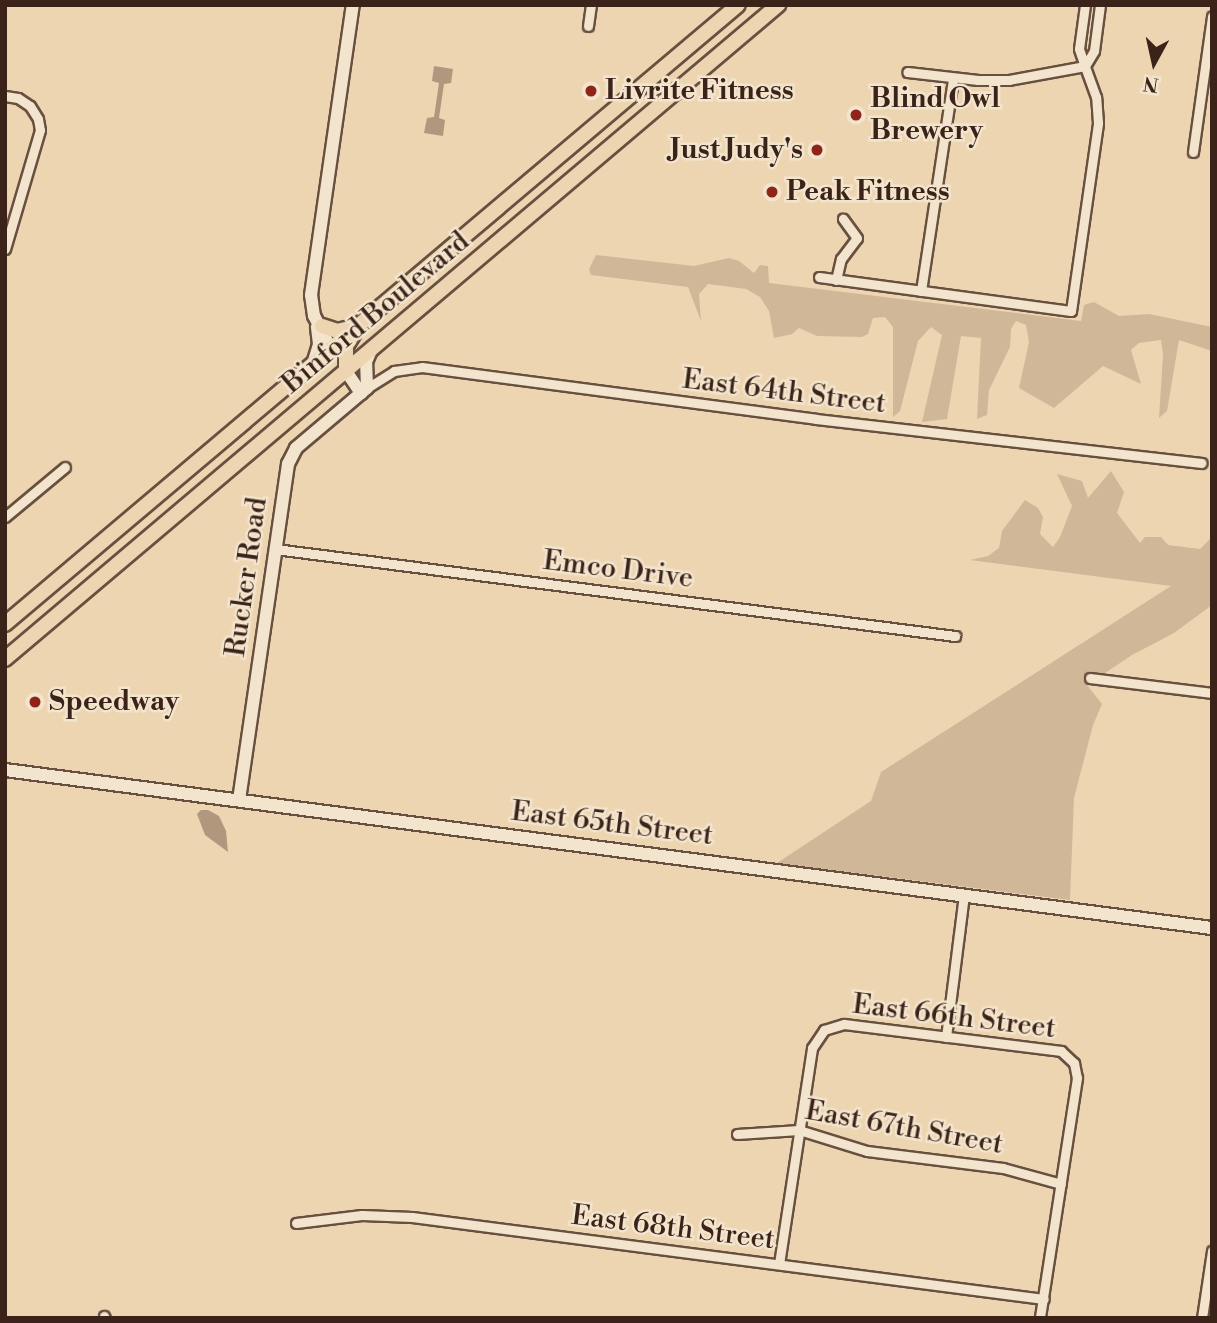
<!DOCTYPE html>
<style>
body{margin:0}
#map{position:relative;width:1217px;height:1323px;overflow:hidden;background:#edd5b2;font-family:"Libre Bodoni",serif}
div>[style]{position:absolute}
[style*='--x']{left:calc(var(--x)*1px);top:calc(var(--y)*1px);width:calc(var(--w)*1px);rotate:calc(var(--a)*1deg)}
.green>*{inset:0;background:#cfb798}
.water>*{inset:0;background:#b0987e}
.roads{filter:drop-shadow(2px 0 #685040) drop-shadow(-2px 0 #685040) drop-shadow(0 2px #685040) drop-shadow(0 -2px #685040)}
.street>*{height:9px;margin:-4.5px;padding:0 4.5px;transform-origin:4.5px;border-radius:4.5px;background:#f3e4cd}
.secondary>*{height:12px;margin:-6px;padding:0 6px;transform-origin:6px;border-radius:6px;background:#f3e4cd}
.primary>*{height:14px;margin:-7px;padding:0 7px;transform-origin:7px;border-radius:7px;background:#edd5b2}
.dots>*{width:19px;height:19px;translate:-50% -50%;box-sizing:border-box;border:4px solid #f3e4cd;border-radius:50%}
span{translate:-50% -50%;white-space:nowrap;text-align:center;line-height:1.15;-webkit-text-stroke:5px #f3e4cd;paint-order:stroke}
.poi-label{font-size:28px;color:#3b231a;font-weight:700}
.left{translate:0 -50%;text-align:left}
.right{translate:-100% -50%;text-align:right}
.street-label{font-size:28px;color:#3b231a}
.frame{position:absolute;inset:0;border:7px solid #3b231a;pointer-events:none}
.north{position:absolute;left:1119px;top:28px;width:70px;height:70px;-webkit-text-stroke:5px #f3e4cd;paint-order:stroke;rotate:188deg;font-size:19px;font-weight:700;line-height:28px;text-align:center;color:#3b231a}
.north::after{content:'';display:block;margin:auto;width:24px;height:32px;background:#3b231a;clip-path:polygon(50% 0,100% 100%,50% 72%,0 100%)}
</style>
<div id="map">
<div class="green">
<div style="clip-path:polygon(596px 255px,694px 266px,729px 258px,739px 261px,754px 273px,760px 265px,768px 266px,769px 283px,1081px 321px,1084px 305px,1094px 302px,1119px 316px,1149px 314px,1212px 327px,1212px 351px,1179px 340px,1167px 411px,1159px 418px,1163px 354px,1161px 340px,1139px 343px,1131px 350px,1141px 384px,1103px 366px,1054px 408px,1019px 388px,1029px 342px,1026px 325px,1016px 321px,1011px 329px,1010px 347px,989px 390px,987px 415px,977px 419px,981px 338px,961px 336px,947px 419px,922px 422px,942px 335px,931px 327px,918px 341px,900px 411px,893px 417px,893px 327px,885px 317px,873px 318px,868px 334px,862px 337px,817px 336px,799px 328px,792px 334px,774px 338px,769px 311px,760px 297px,746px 289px,708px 284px,699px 294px,701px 321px,688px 287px,591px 275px,589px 269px)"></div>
<div style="clip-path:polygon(1111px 471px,1124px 492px,1117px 513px,1140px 543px,1145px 537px,1161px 537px,1168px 545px,1200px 549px,1210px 539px,1212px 523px,1212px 605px,1174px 633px,1132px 655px,1087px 685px,1102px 704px,1093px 725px,1074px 798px,1070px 900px,777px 863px,871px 801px,881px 772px,1171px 586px,970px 560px,988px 556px,999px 548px,1002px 531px,1025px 500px,1038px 508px,1043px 517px,1040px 534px,1053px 547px,1060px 537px,1072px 506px,1057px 474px,1082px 481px,1088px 498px)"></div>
</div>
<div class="water">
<div style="clip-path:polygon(434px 66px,453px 69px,451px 83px,444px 84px,439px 118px,445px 120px,443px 136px,424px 133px,427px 118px,434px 117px,439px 83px,432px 81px)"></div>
<div style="clip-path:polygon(201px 810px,208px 810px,219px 816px,226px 831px,228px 852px,205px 835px,197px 814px)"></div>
</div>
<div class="roads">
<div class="street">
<div style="--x:1085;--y:5;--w:44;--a:97.8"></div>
<div style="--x:1079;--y:49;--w:18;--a:71"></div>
<div style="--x:1085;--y:66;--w:17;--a:-59"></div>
<div style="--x:1094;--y:51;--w:46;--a:-82.6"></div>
<div style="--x:588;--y:26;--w:21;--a:-82"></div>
<div style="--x:5;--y:96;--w:13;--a:9"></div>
<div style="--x:18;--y:98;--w:14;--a:34"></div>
<div style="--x:30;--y:106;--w:15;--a:58"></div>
<div style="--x:38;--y:119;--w:11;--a:80"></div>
<div style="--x:40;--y:130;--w:124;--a:106.4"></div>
<div style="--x:1193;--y:152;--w:137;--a:-82"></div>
<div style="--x:819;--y:277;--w:254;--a:7.7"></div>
<div style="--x:1071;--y:311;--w:190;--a:-81.8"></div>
<div style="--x:1098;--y:123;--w:26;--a:-94"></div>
<div style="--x:1096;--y:97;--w:33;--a:-110"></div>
<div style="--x:1085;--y:66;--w:77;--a:169.6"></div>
<div style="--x:1009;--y:80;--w:31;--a:180"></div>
<div style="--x:978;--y:80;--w:71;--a:-173.6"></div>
<div style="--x:836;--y:280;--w:22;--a:-77"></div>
<div style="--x:841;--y:259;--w:26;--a:-53"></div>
<div style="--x:857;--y:238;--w:24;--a:-126"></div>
<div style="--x:921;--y:291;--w:214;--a:-81.4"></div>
<div style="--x:367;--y:388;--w:32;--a:-32"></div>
<div style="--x:394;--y:371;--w:28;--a:-8"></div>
<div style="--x:422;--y:367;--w:397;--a:7.5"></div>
<div style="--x:816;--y:419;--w:388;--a:6.5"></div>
<div style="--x:5;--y:517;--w:78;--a:-39.8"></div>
<div style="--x:275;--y:549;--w:686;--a:7.29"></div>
<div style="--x:1090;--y:678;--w:123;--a:7"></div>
<div style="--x:946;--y:1037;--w:143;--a:-82.8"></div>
<div style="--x:737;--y:1134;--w:62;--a:-3.7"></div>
<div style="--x:799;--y:1130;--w:71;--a:17.2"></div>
<div style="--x:867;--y:1151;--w:137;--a:7.1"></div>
<div style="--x:1003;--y:1168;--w:60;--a:15.4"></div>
<div style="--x:296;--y:1223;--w:66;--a:-6.9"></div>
<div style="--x:362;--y:1215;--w:50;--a:2.3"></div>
<div style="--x:412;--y:1217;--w:637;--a:7.39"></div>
<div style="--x:779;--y:1264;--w:219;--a:-81.3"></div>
<div style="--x:812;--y:1048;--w:22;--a:-56"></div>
<div style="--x:824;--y:1030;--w:21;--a:-17"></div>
<div style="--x:844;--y:1024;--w:219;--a:7.1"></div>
<div style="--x:1061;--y:1051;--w:18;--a:43"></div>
<div style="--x:1074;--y:1063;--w:15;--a:79"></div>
<div style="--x:1077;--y:1078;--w:243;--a:98.8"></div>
<div style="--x:104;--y:1316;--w:2;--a:63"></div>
<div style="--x:1202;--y:1318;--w:68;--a:-81.5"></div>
</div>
<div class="secondary">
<div style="--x:331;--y:349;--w:37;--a:-117"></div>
<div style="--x:314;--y:316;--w:21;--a:-98"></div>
<div style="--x:311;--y:295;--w:293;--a:-81.8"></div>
<div style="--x:313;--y:364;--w:21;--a:-73"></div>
<div style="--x:319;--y:344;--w:17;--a:-97"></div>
<div style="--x:346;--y:371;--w:27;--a:56"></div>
<div style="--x:5;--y:770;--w:1217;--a:7.46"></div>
<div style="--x:239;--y:800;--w:340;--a:-81.7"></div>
<div style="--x:288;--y:464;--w:18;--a:-63"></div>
<div style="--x:296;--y:448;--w:93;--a:-40.2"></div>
<div style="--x:367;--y:388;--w:26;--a:-92"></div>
<div style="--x:366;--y:362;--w:15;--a:-67"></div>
</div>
<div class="primary">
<div style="--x:322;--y:326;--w:16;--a:18"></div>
<div style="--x:337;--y:331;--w:17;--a:-13"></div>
<div style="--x:346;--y:371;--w:25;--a:-90"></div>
<div style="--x:346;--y:346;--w:15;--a:-58"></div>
<div style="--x:5;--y:624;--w:959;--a:-40.18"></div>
<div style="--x:5;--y:659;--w:1013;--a:-40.23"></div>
</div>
</div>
<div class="dots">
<div style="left:591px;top:91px;background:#8f2418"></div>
<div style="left:856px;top:115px;background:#8f2418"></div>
<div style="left:817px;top:150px;background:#8f2418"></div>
<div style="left:772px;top:192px;background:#8f2418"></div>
<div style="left:35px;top:702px;background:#8f2418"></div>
</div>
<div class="poi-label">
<span class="left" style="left:605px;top:91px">Livrite Fitness</span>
<span class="left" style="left:870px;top:115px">Blind Owl<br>Brewery</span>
<span class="right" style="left:803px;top:150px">Just Judy's</span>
<span class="left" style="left:786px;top:192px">Peak Fitness</span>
<span class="left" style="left:49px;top:702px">Speedway</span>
</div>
<div class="street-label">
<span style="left:376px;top:313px;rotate:-40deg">Binford Boulevard</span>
<span style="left:784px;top:392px;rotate:7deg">East 64th Street</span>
<span style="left:618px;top:570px;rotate:7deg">Emco Drive</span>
<span style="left:247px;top:577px;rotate:-82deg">Rucker Road</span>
<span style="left:612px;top:824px;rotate:7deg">East 65th Street</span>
<span style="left:954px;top:1017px;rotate:7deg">East 66th Street</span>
<span style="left:904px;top:1128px;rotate:10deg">East 67th Street</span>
<span style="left:673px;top:1228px;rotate:7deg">East 68th Street</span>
</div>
<div class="frame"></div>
<div class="north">N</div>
</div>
